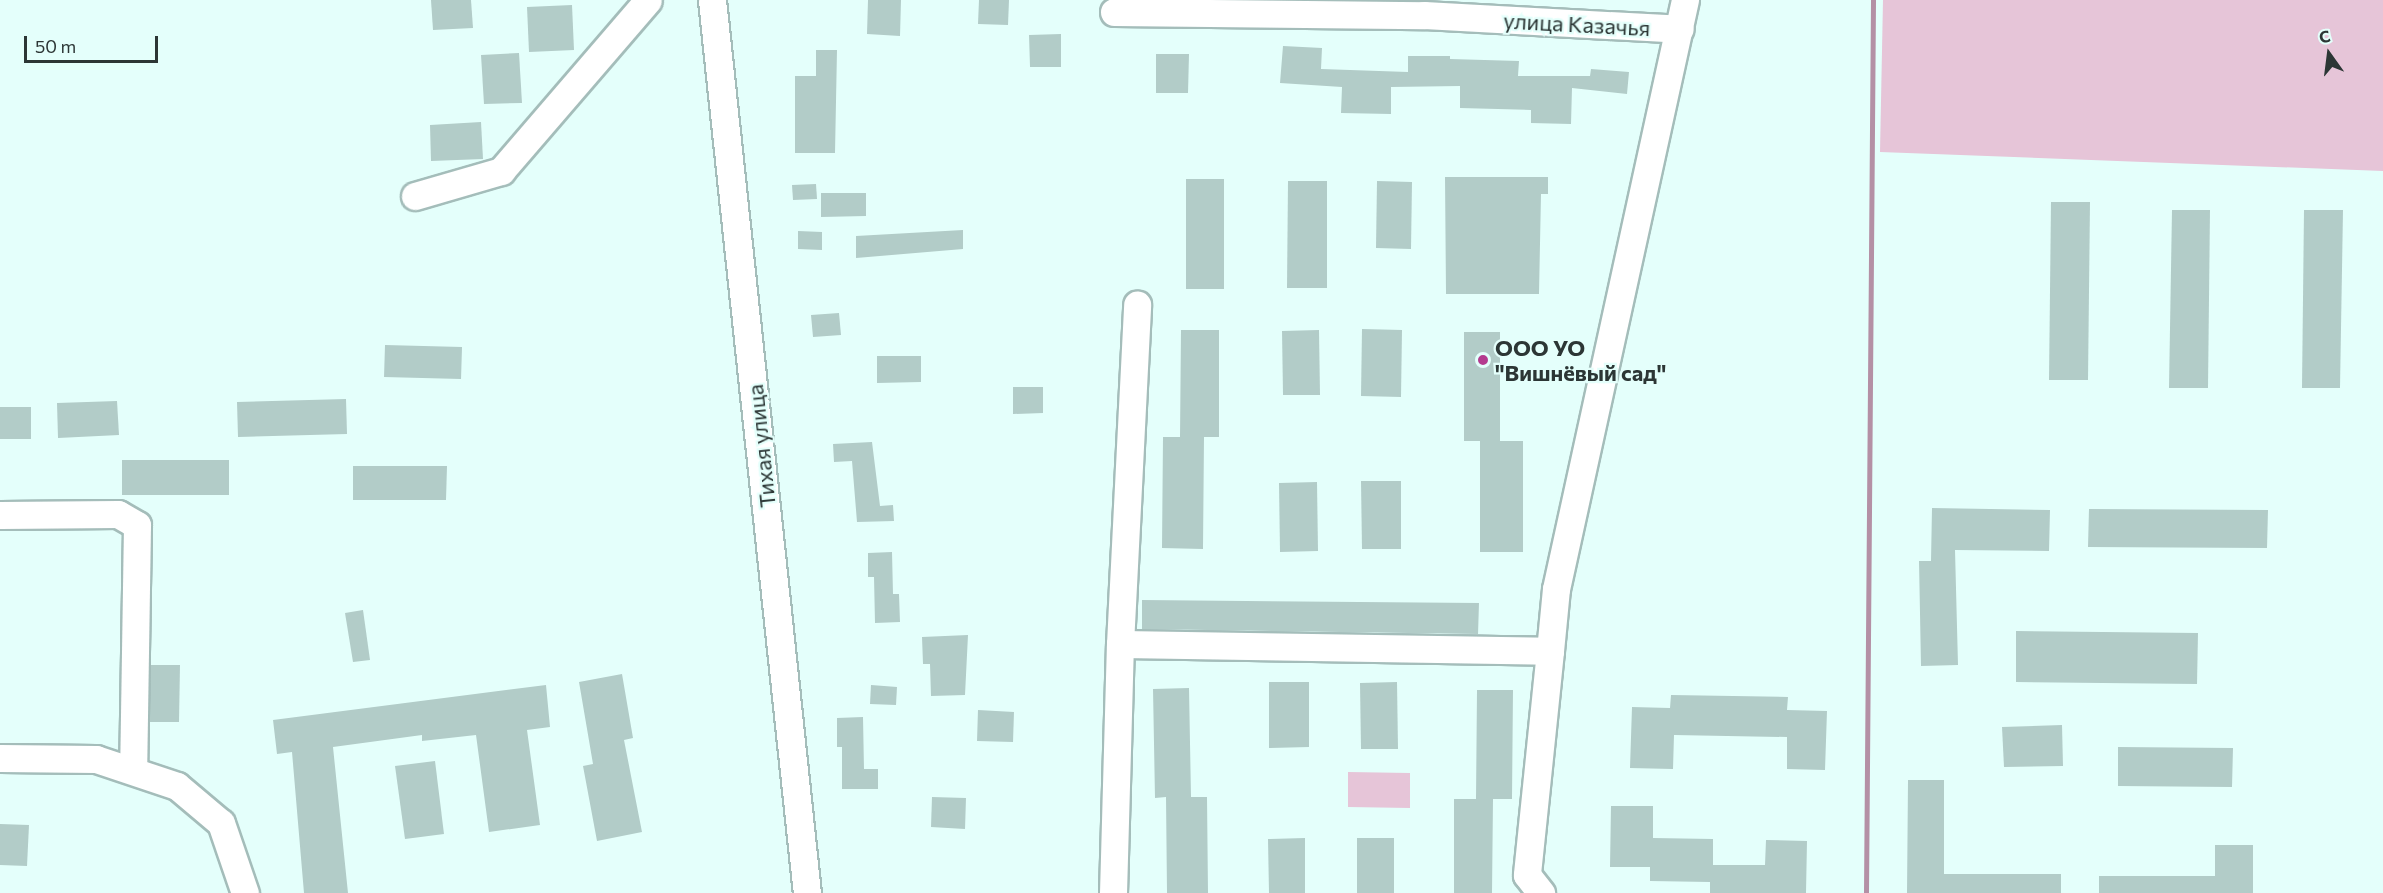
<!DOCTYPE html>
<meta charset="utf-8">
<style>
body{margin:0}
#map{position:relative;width:2383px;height:893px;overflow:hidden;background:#e4fffb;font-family:Commissioner,sans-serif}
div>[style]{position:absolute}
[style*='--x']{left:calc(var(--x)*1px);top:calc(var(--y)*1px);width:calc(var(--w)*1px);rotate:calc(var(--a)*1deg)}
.green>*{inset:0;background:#e6c5d8}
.stream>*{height:5px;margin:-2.5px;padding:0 2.5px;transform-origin:2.5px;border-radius:2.5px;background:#b490a5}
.building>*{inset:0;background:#b2ccc8}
.roads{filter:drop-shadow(2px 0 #a4bdba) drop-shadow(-2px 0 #a4bdba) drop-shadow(0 2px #a4bdba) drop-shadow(0 -2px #a4bdba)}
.minor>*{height:27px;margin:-13.5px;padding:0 13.5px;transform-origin:13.5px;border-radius:13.5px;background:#fff}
.dots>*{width:16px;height:16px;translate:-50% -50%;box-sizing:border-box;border:3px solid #e4fffb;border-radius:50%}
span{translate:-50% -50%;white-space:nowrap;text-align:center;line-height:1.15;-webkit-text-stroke:4.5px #e4fffb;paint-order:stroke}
.street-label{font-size:22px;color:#2c3635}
.poi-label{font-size:22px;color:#2c3635;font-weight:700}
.left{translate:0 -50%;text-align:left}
.north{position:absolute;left:2299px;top:24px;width:60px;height:60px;-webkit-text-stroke:4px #e4fffb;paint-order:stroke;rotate:346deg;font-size:16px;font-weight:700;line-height:24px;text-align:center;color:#2c3635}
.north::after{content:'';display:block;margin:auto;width:21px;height:27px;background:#2c3635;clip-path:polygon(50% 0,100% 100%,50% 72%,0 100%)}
.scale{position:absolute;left:24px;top:36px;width:134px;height:27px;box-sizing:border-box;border:3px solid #2c3635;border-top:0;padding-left:8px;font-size:18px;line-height:21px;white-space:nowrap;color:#2c3635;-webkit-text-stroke:4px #e4fffb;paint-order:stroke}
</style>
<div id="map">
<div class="green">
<div style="clip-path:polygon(1883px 0,2383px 0,2383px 171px,1880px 152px)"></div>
<div style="clip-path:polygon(1348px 772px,1410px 773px,1410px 808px,1348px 807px)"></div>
</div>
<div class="stream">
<div style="--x:1866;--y:893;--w:893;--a:-89.55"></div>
</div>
<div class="building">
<div style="clip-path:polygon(431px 0,471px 0,473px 28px,433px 30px)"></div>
<div style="clip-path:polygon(868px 0,901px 0,900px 36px,867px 34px)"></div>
<div style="clip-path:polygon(979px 0,1009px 0,1008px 25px,978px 24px)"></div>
<div style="clip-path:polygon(572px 5px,574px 50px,529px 52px,527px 7px)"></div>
<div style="clip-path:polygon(1061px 34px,1061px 67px,1030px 67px,1029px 35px)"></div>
<div style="clip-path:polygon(1283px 46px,1322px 48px,1321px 69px,1408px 72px,1408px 56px,1450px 56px,1450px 59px,1519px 61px,1518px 76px,1590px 76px,1591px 69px,1629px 72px,1627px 94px,1572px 88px,1571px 124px,1531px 123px,1531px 110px,1460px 108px,1460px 86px,1391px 87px,1391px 114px,1341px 113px,1342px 87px,1280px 83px)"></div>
<div style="clip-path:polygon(816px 50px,837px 50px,835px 153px,795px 153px,795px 76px,816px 76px)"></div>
<div style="clip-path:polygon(519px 53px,522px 103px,484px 104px,481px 55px)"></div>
<div style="clip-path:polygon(1156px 54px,1189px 54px,1188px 93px,1156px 93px)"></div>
<div style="clip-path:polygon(481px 122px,483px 159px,431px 161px,430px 125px)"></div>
<div style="clip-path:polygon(1445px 177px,1548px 177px,1548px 194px,1541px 194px,1539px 294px,1446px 294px)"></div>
<div style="clip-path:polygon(1186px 179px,1224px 179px,1224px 289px,1186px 289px)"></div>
<div style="clip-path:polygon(1288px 181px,1327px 181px,1327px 288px,1287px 288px)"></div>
<div style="clip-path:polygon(1377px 181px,1412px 182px,1411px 249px,1376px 248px)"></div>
<div style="clip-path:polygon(816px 184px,817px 199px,793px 200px,792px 185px)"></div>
<div style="clip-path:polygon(821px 193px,866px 193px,866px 216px,821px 217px)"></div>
<div style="clip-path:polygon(2051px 202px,2090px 202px,2088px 380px,2049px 380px)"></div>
<div style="clip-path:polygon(2172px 210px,2210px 210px,2208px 388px,2169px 388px)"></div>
<div style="clip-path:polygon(2304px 210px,2343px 210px,2340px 388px,2302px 388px)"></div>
<div style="clip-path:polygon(963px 230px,963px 249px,856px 258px,856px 236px)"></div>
<div style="clip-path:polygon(798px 231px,822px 232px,822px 250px,798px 249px)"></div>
<div style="clip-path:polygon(839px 313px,841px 335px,813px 337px,811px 315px)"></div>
<div style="clip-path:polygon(1362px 329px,1402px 330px,1401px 397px,1361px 396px)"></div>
<div style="clip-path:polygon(1181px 330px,1219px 330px,1219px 437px,1204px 437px,1203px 549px,1162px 548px,1163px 437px,1180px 437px)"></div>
<div style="clip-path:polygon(1319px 330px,1320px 395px,1283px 395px,1282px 331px)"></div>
<div style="clip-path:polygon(1464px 332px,1500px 332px,1500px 441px,1523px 441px,1523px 552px,1480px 552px,1480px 441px,1464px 441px)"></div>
<div style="clip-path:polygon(385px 345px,462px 347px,461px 379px,384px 377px)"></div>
<div style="clip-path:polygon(877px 356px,921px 356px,921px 382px,877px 383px)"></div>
<div style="clip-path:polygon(1013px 387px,1043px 387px,1043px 413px,1013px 414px)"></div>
<div style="clip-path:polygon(346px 399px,347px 434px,238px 437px,237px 402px)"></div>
<div style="clip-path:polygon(117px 401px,119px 435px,58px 438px,57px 403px)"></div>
<div style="clip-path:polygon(0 407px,31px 407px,31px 439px,0 439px)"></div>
<div style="clip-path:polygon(872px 442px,880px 506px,893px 505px,894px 521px,857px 522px,852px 461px,834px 462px,833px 444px)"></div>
<div style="clip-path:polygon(122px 460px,229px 460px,229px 495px,122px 495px)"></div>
<div style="clip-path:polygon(353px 466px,447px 466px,446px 500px,353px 500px)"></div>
<div style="clip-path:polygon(1361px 481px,1401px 481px,1401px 549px,1362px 549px)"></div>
<div style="clip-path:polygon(1317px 482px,1318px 551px,1280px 552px,1279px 483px)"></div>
<div style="clip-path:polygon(1932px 508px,2050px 510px,2049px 551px,1955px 550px,1958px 665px,1921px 666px,1919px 561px,1931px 561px)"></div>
<div style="clip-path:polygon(2089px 509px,2268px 510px,2267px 548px,2088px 547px)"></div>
<div style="clip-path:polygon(892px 552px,893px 594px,899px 594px,900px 622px,875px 623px,874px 577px,868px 577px,868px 553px)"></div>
<div style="clip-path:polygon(1142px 600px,1479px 603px,1478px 634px,1142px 629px)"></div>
<div style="clip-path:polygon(363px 610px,370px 660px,353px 662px,345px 613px)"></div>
<div style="clip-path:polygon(2016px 631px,2198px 633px,2197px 684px,2016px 682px)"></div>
<div style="clip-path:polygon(968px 635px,965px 695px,931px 696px,930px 664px,923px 664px,922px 637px)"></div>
<div style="clip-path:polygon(150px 665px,180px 665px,179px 722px,150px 722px)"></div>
<div style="clip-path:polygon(622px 674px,633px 738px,624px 740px,642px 832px,597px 841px,583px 766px,593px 764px,579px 682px)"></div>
<div style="clip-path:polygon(1269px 682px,1309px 682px,1309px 747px,1269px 748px)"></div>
<div style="clip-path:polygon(1397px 682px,1398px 749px,1361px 749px,1360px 683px)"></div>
<div style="clip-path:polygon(546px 685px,550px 727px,527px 730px,540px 825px,489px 832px,476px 735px,422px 741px,422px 735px,333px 747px,348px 893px,304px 893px,292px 752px,277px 754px,273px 720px)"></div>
<div style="clip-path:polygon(871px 685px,897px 687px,896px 705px,870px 704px)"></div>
<div style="clip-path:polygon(1189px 688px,1191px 797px,1207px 797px,1208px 893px,1167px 893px,1166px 797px,1155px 798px,1153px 689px)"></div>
<div style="clip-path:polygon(1477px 690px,1513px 690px,1512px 799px,1493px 799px,1492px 893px,1454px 893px,1454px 799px,1476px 799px)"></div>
<div style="clip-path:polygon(1671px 695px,1788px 697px,1787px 710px,1827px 711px,1825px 770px,1787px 769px,1787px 737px,1674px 735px,1673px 769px,1630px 768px,1632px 707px,1670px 708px)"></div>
<div style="clip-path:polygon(978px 710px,1014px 712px,1013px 742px,977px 741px)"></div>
<div style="clip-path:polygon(863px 717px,864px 769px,878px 769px,878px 789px,842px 789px,842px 747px,837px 747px,837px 718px)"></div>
<div style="clip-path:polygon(2062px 725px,2063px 766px,2004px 767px,2002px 727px)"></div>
<div style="clip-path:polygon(2118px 747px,2233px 748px,2232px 787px,2118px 786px)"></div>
<div style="clip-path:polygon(435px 761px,444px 834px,405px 839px,395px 766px)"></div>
<div style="clip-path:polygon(1908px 780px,1944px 780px,1944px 874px,2061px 874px,2061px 893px,1907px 893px)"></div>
<div style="clip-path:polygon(932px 797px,966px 798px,965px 829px,931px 827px)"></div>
<div style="clip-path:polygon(1611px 806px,1653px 806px,1653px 838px,1713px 839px,1713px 865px,1765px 865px,1766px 840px,1807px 841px,1806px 893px,1710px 893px,1710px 882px,1650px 881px,1650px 867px,1610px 867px)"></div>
<div style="clip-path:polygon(0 824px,29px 825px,27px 866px,0 865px)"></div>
<div style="clip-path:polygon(1305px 838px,1305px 893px,1269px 893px,1268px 839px)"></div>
<div style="clip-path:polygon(1357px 838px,1394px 838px,1394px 893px,1357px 893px)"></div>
<div style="clip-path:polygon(2215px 845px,2253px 845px,2253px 893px,2099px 893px,2099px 876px,2215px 876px)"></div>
</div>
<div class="roads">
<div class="minor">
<div style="--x:712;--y:0;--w:898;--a:83.93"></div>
<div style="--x:1114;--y:12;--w:310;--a:0.6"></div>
<div style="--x:1424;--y:15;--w:256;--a:3.1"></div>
<div style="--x:415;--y:196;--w:90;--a:-16.2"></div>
<div style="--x:501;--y:171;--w:225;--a:-49.3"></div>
<div style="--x:0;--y:515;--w:118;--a:-0.5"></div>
<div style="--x:118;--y:514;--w:22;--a:30"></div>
<div style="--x:137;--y:525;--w:244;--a:90.9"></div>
<div style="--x:1120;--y:644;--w:340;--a:-87.1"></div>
<div style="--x:1550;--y:651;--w:62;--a:-84.5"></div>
<div style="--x:1556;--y:589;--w:603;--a:-77.65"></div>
<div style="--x:0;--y:758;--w:96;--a:0.6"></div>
<div style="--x:96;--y:759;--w:85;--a:18.4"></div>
<div style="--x:177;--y:786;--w:57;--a:40.1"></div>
<div style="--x:221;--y:823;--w:74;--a:71.1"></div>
<div style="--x:1113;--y:893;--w:249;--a:-88.4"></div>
<div style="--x:1120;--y:644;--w:430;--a:0.9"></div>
<div style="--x:1550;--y:651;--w:225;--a:95.9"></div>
<div style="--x:1527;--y:875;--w:23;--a:52"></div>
</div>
</div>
<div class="dots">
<div style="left:1483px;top:360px;background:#b43b8f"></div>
</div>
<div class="street-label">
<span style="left:1577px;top:24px;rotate:3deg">улица Казачья</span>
<span style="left:761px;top:446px;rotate:-96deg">Тихая улица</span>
</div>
<div class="poi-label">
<span class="left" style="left:1495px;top:360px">ООО УО<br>"Вишнёвый сад"</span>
</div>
<div class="north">С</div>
<div class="scale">50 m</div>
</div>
